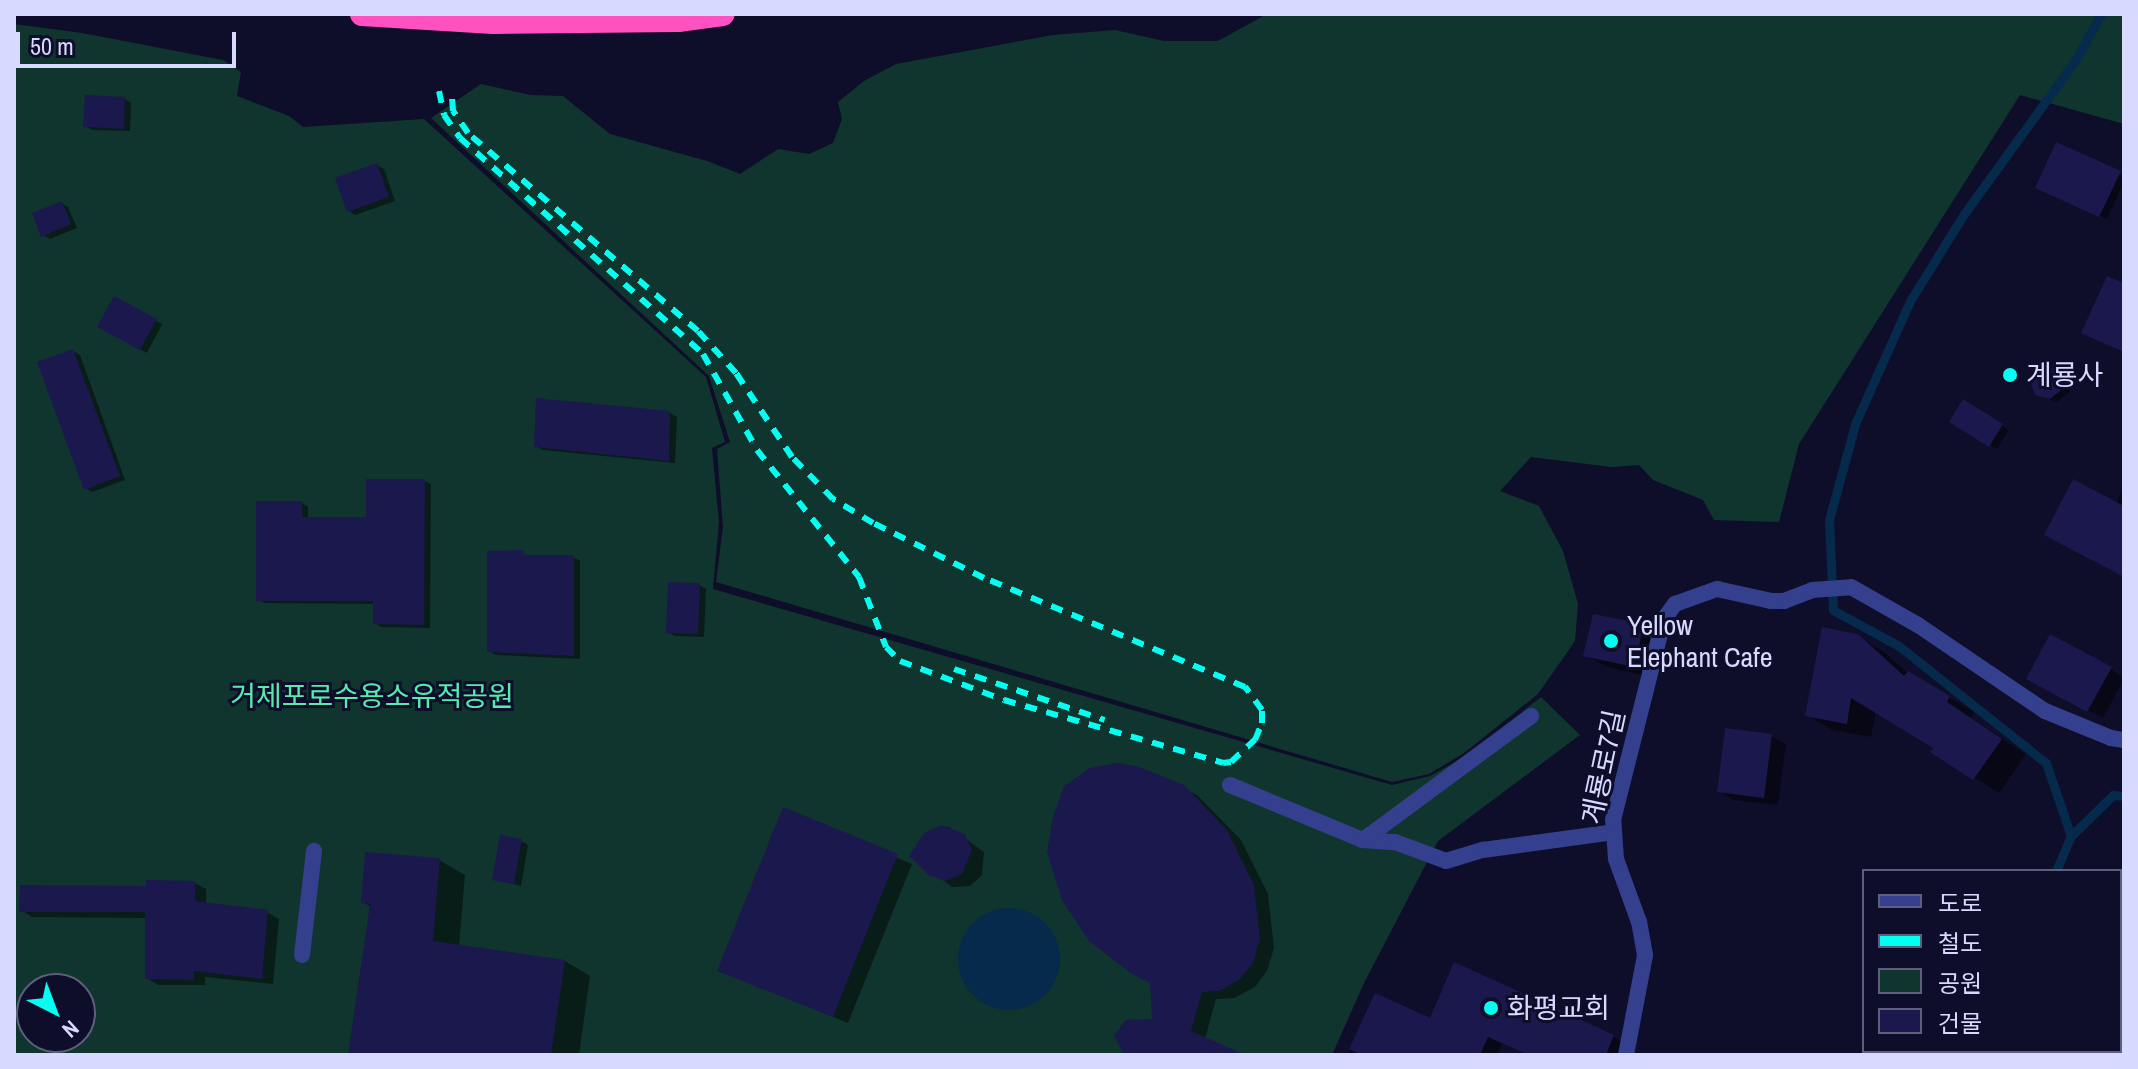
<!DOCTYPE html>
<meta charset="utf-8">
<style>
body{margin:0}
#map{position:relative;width:2138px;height:1069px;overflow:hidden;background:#0e0e2a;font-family:"Archivo Narrow","Noto Sans KR",sans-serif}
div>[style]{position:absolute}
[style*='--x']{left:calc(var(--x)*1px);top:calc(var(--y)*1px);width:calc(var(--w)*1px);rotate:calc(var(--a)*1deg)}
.green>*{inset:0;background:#10352e}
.water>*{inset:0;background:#052a4c}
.round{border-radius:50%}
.shadow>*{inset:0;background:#0007}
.stream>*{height:9px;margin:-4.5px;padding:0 4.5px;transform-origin:4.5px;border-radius:4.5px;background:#052a4c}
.building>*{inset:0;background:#1b184d}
.street>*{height:16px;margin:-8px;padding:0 8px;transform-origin:8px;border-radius:8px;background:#343f8e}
.highway>*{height:24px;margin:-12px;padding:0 12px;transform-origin:12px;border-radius:12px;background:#ff52c0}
.rail>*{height:6px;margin-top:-3px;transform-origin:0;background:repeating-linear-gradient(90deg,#03fff1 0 12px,transparent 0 22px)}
.highway-bridge>*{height:24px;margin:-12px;padding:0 12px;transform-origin:12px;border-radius:12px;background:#ff52c0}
.dots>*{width:22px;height:22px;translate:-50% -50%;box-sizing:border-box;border:4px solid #0e0e2a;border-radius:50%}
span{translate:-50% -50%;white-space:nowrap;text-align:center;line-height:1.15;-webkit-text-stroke:6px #0e0e2a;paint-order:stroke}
.poi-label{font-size:28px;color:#d7d9ff}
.left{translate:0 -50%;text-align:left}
.park-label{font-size:28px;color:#57ebaf}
.street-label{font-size:28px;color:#d7d9ff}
.frame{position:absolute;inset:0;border:16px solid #d7d9ff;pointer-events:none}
.legend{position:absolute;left:1862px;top:869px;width:260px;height:184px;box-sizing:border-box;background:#0e0e2a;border:2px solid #5e5f7f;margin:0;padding:10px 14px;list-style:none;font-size:24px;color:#d7d9ff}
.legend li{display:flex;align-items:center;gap:16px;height:40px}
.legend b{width:40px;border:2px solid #5e5f7f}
.north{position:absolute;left:16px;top:973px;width:80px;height:80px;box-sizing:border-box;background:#0e0e2a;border:2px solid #5e5f7f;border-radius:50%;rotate:138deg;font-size:22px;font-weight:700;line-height:32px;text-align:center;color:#d7d9ff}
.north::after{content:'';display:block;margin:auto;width:28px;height:36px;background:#03fff1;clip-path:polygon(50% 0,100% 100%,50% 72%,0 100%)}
.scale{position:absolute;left:16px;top:32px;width:220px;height:36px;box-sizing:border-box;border:4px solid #d7d9ff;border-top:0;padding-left:10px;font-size:24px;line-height:28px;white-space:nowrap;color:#d7d9ff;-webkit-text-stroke:6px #0e0e2a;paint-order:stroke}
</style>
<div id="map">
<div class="green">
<div style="clip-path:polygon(1267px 14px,2124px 14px,2124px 124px,2020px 95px,1799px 444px,1779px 522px,1714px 520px,1703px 500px,1653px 480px,1639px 465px,1611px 467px,1531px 457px,1500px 491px,1539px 506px,1563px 551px,1578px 604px,1575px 641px,1538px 694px,1464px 753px,1429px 774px,1392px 782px,716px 582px,723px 527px,717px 449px,730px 442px,709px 376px,431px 118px,481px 84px,530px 95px,563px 96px,610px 134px,707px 161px,740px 174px,778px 149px,809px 154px,833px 143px,842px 119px,838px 102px,864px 81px,896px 64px,1053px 35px,1115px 30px,1164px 41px,1218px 41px)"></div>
<div style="clip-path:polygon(evenodd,14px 24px,82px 33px,223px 60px,241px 72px,237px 96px,289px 116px,303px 127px,424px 119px,706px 377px,725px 442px,712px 448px,719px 522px,713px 589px,1392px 785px,1430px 776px,1466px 756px,1541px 697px,1580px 735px,1438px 841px,1364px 983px,1332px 1055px,14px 1055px,14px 24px,32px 989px,80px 989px,80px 1037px,32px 1037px,32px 989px)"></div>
</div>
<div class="water">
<div class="round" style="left:958px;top:908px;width:102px;height:102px"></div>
</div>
<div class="shadow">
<div style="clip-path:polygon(125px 99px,131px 103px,130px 131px,92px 130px,85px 126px)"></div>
<div style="clip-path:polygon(377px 165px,384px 169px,395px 201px,355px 215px,349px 211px)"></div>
<div style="clip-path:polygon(2120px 173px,2124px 182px,2107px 219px,2044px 190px)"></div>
<div style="clip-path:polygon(61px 203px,68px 207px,77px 228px,50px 239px,43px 235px)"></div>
<div style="clip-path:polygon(115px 299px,162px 324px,147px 353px,99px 327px)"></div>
<div style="clip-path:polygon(73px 351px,80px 355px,125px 480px,92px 492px,85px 488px)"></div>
<div style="clip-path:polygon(2059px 373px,2067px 377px,2070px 392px,2057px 402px,2037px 394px)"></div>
<div style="clip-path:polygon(1964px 402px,2009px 430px,1997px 449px,1952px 421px)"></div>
<div style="clip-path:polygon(670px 413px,677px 417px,675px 463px,543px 450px,536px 446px)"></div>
<div style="clip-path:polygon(425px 481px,431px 484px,430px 628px,381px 627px,375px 623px,375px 604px,265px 603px,258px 600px,302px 503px,308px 507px,308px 519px,368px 519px)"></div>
<div style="clip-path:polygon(2124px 483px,2124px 576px,2116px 504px)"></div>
<div style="clip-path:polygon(489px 553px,573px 557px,580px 561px,580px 659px,496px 655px,489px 651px)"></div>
<div style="clip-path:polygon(699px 585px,706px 589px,704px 637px,675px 636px,668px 632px)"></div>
<div style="clip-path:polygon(1643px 626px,1665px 639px,1656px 678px,1607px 667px,1585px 655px)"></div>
<div style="clip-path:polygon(1857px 636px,1883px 651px,1908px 673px,1974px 712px,1971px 718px,2026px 754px,1999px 793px,1933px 751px,1936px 747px,1876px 711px,1871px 737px,1832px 730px,1807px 715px)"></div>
<div style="clip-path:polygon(2111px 669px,2124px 679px,2103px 718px,2043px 687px)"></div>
<div style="clip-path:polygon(1771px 736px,1786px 744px,1778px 805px,1733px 800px,1719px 791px)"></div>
<div style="clip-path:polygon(1183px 787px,1198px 796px,1241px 840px,1268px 894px,1274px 948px,1267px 971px,1255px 987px,1234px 998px,1216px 999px,1205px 1039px,1235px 1055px,1154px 1021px)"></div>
<div style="clip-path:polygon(784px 810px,912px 864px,848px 1023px,720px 970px)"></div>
<div style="clip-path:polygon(949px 827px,984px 852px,982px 875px,970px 886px,952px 887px,911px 856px,932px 830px)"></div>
<div style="clip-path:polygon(521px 841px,528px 845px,521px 886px,494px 879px)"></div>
<div style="clip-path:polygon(439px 860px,465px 875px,459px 947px,565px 961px,590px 976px,579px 1055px,350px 1055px,371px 907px,363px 902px)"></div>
<div style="clip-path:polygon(195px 883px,206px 889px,206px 904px,267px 912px,279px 919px,273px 984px,205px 977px,205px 985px,158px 985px,147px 978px,147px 918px,32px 917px,21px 910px)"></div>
<div style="clip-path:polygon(1455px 965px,1614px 1037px,1627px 1045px,1623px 1055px,1529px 1055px,1502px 1043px,1497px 1055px,1348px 1055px,1376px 995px,1431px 1021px)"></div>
</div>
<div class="stream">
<div style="--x:2071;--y:836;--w:59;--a:-44.3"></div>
<div style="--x:2113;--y:795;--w:11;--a:5"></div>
<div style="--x:2056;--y:871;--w:38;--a:-67"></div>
<div style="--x:2071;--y:836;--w:77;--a:-108.9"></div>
<div style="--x:2046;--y:763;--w:188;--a:-141.5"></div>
<div style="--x:1899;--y:646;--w:75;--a:-151.4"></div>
<div style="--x:1833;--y:610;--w:90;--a:-92.5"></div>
<div style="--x:1829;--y:520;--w:99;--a:-74.8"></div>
<div style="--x:1855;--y:424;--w:135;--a:-65.9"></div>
<div style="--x:1910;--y:301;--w:102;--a:-58.2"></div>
<div style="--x:1964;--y:214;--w:191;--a:-54.1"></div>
<div style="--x:2076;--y:59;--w:51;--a:-60.9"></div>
<div style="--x:1995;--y:1055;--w:4;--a:-90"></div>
</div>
<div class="building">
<div style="clip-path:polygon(85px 95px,125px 97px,124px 129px,83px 127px)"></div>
<div style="clip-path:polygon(2056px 142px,2121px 171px,2099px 217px,2035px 188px)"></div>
<div style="clip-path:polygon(377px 163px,389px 197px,347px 212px,335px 178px)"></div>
<div style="clip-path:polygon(62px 201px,71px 224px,41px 237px,32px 213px)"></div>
<div style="clip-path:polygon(2107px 276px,2124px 283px,2124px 352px,2081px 333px)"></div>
<div style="clip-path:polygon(114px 296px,157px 319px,140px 350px,97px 327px)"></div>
<div style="clip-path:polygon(73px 349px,120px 476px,84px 490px,37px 362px)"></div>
<div style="clip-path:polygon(2044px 364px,2060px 371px,2064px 388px,2050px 399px,2035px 395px,2029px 378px)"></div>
<div style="clip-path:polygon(536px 398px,670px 411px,669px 461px,534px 447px)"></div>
<div style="clip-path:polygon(1963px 399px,2003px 424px,1989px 447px,1949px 422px)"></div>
<div style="clip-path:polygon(366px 479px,425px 479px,424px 625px,373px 624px,373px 601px,256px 601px,256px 501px,302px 501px,302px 517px,366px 517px)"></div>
<div style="clip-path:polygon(2073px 479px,2124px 506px,2124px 577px,2044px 535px)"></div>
<div style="clip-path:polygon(524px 550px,524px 555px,574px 555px,574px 656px,487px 652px,487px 551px)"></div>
<div style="clip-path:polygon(668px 582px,700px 583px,698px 634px,666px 633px)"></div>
<div style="clip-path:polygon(1593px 614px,1644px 624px,1634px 667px,1583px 656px)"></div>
<div style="clip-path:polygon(1822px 627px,1858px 634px,1904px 676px,1908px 671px,1950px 696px,1947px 702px,2002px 739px,1973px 780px,1930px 752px,1933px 748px,1851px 698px,1847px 724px,1805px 716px)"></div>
<div style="clip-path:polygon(2050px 634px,2112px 667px,2087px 712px,2026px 679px)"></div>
<div style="clip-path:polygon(1725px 728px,1772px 734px,1764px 798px,1717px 792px)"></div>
<div style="clip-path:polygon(1117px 763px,1137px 766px,1184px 785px,1227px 830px,1254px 885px,1260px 939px,1253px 963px,1240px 979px,1219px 991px,1202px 992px,1191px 1031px,1246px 1055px,1124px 1055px,1114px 1035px,1126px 1020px,1152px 1019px,1150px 983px,1132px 974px,1089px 941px,1062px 900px,1047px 852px,1053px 817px,1064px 786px,1090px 768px)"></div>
<div style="clip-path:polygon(783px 807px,898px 854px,833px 1017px,717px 971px)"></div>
<div style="clip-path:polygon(941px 825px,965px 834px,972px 850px,962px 874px,946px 881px,928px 875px,909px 856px,924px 833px)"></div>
<div style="clip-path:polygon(500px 835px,522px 839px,514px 884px,492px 880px)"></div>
<div style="clip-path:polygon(365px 852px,440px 858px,433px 941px,565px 960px,551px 1055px,348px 1055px,370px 904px,361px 903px)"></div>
<div style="clip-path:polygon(146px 880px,195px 881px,195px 901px,268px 910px,262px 979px,194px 971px,194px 980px,145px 979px,145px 912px,19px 912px,20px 885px,146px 886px)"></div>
<div style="clip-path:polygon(1454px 962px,1614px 1035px,1606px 1055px,1529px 1055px,1488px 1037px,1480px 1055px,1362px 1055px,1349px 1049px,1375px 993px,1430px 1018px)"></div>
</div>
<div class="street">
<div style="--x:1230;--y:785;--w:144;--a:22.5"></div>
<div style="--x:1363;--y:840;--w:32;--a:4"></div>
<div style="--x:1395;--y:842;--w:54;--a:20.4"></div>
<div style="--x:1446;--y:861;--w:39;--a:-17"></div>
<div style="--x:1483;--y:850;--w:132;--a:-7.8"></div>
<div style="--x:1363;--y:840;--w:209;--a:-36.4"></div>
<div style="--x:302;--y:955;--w:105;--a:-83.4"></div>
<div style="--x:2120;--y:1029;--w:5;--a:-37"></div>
<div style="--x:1626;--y:1055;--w:102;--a:-79.2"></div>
<div style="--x:1645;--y:955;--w:34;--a:-100"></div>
<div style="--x:1639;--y:922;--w:67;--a:-110.1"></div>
<div style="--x:1616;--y:859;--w:39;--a:-94"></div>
<div style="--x:1613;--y:820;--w:207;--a:-75.8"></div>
<div style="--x:1664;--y:619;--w:19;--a:-54"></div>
<div style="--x:1675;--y:604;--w:45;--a:-19.7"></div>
<div style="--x:1717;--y:589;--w:55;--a:12.5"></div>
<div style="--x:1771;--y:601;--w:13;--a:0"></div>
<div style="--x:1784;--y:601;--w:30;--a:-21"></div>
<div style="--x:1812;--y:590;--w:39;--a:-4"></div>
<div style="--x:1851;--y:587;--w:77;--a:29.6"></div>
<div style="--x:1918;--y:625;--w:153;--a:34.1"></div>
<div style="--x:2045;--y:711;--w:71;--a:22.2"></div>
<div style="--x:2111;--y:738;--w:13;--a:9"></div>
<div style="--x:2111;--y:1055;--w:4;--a:-76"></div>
</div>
<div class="highway">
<div style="--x:678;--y:20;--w:45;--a:-7.6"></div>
</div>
<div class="rail">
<div style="--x:439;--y:91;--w:25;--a:78"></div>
<div style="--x:444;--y:115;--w:28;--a:55"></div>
<div style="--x:460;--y:138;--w:325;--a:41.6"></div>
<div style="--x:703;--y:354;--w:110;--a:60.6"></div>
<div style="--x:757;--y:450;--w:163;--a:51.2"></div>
<div style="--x:859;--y:577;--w:75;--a:68.9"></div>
<div style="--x:886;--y:647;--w:20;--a:45"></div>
<div style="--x:900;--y:661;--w:111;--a:20.6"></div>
<div style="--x:1004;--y:700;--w:228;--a:16"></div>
<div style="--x:1223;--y:763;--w:8;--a:-7"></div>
<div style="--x:1231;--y:762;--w:33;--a:-43"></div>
<div style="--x:1255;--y:740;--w:18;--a:-68"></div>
<div style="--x:1262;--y:723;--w:13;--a:-90"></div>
<div style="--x:1262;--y:710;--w:29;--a:-126"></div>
<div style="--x:1245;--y:687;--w:283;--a:-157.3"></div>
<div style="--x:984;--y:578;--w:124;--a:-153.6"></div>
<div style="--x:873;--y:523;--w:47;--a:-149"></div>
<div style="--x:833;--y:499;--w:59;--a:-134.3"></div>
<div style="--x:792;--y:457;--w:101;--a:-123.7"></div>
<div style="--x:736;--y:373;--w:57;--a:-132.1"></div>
<div style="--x:698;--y:331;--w:303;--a:-139.3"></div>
<div style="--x:468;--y:133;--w:27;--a:-124"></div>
<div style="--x:453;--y:111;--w:14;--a:-94"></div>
<div style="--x:954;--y:669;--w:159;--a:18.7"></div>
</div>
<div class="highway-bridge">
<div style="--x:362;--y:14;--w:131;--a:3.5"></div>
<div style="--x:493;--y:22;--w:185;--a:-0.6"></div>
</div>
<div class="dots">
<div style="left:2010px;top:375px;background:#03fff1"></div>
<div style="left:1611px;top:641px;background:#03fff1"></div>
<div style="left:1491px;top:1008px;background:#03fff1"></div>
</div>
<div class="poi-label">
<span class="left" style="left:2026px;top:375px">계룡사</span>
<span class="left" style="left:1627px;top:641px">Yellow<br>Elephant Cafe</span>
<span class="left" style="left:1507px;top:1008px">화평교회</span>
</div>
<div class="park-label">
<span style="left:372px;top:696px">거제포로수용소유적공원</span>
</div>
<div class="street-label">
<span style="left:1603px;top:767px;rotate:-78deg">계룡로7길</span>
</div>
<div class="frame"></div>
<ul class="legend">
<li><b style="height:10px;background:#343f8e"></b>도로</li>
<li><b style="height:10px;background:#03fff1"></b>철도</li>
<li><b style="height:22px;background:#10352e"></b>공원</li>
<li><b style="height:22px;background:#1b184d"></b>건물</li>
</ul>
<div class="north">N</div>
<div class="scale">50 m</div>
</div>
